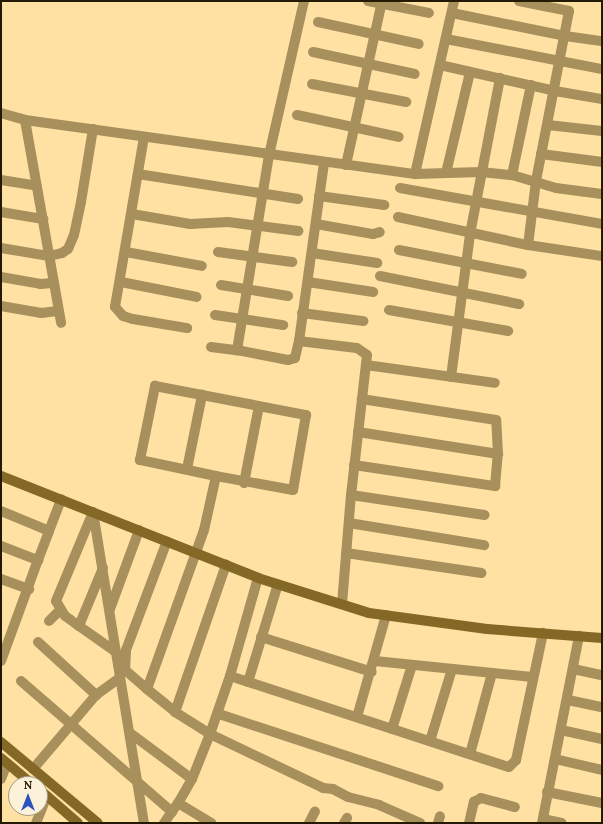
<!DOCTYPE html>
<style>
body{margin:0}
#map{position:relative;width:603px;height:824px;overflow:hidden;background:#ffe1a3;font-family:Lora,serif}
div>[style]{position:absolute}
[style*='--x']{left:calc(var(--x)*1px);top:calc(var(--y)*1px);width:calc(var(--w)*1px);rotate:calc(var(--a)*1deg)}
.street>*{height:10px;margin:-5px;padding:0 5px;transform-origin:5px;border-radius:5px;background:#a8905d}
.secondary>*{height:10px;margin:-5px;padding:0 5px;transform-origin:5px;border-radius:5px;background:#846826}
span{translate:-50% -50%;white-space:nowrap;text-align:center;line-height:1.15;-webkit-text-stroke:4px #fcf1d9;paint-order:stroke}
.frame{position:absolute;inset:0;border:2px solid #241a02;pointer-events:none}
.north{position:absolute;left:8px;top:776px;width:40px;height:40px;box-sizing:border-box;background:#fcf1d9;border:1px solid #a69b83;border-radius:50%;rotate:0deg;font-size:11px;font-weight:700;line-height:16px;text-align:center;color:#241a02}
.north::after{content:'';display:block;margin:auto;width:14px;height:18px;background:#2c51c1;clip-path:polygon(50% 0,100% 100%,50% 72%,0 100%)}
</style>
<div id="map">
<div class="street">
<div style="--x:304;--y:1;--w:158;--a:102.8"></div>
<div style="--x:269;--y:155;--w:198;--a:99.3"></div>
<div style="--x:237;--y:350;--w:52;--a:11.1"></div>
<div style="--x:288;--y:360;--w:7;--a:-16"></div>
<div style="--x:295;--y:358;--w:17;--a:-77"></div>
<div style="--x:299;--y:341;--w:180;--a:-82"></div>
<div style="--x:368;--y:1;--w:62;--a:11.1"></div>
<div style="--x:519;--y:1;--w:51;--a:11.3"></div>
<div style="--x:569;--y:11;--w:173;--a:101"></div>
<div style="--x:536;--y:181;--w:64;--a:97.1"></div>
<div style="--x:452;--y:13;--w:115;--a:11.5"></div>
<div style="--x:565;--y:36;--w:37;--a:8"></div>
<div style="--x:318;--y:22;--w:103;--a:12.3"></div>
<div style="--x:446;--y:39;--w:159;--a:10.9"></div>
<div style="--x:313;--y:52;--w:104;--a:12.2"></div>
<div style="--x:440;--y:65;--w:118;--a:12.7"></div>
<div style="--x:555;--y:91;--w:48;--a:9.7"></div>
<div style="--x:312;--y:84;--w:96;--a:10.8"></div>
<div style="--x:1;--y:113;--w:25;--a:16"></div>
<div style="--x:25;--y:120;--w:394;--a:7.9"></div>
<div style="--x:415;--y:174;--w:66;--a:-1.7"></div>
<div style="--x:481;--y:172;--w:31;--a:6"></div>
<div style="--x:512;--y:175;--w:46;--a:16.5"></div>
<div style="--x:556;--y:188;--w:46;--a:7.4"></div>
<div style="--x:297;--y:115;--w:104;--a:12.2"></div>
<div style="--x:25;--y:120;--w:206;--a:79.9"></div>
<div style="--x:548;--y:125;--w:54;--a:6.3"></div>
<div style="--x:144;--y:137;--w:172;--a:99.7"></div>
<div style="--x:115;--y:307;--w:12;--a:48"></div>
<div style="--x:123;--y:316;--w:10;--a:17"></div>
<div style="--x:133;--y:319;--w:55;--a:9.5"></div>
<div style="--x:541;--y:154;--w:62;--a:7.5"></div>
<div style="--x:346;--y:165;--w:168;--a:-77.6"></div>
<div style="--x:446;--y:173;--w:104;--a:-76.6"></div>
<div style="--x:138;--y:174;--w:162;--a:8.9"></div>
<div style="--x:415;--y:174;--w:177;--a:-77.3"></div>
<div style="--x:512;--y:175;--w:92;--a:-78.1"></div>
<div style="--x:1;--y:180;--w:36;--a:9"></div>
<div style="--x:400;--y:188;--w:205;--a:10.1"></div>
<div style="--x:319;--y:196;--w:66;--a:7.9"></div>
<div style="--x:1;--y:212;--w:43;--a:9.5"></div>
<div style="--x:132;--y:214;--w:59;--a:9.8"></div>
<div style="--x:190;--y:224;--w:38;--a:-3"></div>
<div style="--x:228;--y:222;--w:71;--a:7.3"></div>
<div style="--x:398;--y:217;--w:133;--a:12.2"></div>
<div style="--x:528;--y:245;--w:75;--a:8.5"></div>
<div style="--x:316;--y:224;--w:58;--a:10"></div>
<div style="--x:373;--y:234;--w:7;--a:-16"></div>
<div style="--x:1;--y:248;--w:49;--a:9.5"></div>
<div style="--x:49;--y:256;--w:13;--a:-13"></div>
<div style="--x:62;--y:253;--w:7;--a:-34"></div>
<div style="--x:68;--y:249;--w:15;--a:-67"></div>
<div style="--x:74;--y:235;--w:34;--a:-78"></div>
<div style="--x:81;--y:202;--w:74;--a:-80.7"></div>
<div style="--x:399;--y:250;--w:125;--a:11"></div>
<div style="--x:126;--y:252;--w:77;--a:10.4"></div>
<div style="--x:218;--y:252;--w:75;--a:7.7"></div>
<div style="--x:312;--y:253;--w:66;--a:8.7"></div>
<div style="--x:380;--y:276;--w:142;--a:11.4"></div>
<div style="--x:1;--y:277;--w:40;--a:10"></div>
<div style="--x:40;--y:284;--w:13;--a:-4"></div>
<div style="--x:121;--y:282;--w:77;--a:11.2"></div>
<div style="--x:308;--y:282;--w:66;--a:8.7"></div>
<div style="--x:221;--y:285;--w:68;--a:9.3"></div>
<div style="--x:1;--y:306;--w:41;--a:9.9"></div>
<div style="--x:41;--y:313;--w:17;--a:-7"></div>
<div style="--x:389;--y:310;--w:121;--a:10"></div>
<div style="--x:302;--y:313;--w:62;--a:7.5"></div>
<div style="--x:215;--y:315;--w:69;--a:8.4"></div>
<div style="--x:299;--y:341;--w:58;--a:6.9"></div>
<div style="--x:357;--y:348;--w:12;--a:35"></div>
<div style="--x:367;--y:355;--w:141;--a:96.5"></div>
<div style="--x:211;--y:347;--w:26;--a:7"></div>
<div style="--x:366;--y:365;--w:130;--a:7.9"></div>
<div style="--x:451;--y:377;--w:144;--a:-82.4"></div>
<div style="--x:470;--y:234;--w:159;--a:-79.1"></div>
<div style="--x:358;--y:432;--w:142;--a:8.9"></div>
<div style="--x:354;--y:465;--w:143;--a:8.5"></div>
<div style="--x:495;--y:486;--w:32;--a:-85"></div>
<div style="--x:498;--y:454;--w:34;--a:-93"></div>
<div style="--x:496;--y:420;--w:136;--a:-171.1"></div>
<div style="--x:187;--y:469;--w:76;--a:-78.5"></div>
<div style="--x:216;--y:476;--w:78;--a:-168.1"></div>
<div style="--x:140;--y:460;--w:76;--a:-78.5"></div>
<div style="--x:155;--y:386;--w:154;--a:10.9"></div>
<div style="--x:306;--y:415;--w:76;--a:99.8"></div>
<div style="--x:293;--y:490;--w:78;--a:-169.7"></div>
<div style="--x:216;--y:476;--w:55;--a:102.5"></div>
<div style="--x:204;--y:530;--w:169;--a:109.7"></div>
<div style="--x:147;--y:689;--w:36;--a:39"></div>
<div style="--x:175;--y:712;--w:41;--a:32.2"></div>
<div style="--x:210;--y:734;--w:61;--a:-71"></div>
<div style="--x:230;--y:676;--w:102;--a:-74.1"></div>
<div style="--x:244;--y:483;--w:78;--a:-79"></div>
<div style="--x:1;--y:511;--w:52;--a:22.6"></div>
<div style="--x:49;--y:531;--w:34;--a:-69"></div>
<div style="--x:93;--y:512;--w:315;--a:80.7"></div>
<div style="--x:349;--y:523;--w:137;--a:9.3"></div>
<div style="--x:1;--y:546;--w:40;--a:21"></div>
<div style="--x:38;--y:560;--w:31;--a:-69"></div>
<div style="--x:346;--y:553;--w:137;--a:8.4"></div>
<div style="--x:103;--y:568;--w:63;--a:112.5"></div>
<div style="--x:79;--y:626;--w:45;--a:35.1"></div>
<div style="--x:1;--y:579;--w:30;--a:20"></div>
<div style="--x:342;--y:604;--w:109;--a:-85.3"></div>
<div style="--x:351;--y:495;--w:135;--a:8.5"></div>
<div style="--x:110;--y:609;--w:84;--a:-69.8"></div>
<div style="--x:49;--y:621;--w:16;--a:-45"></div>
<div style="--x:79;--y:626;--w:17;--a:-144"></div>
<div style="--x:65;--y:616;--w:17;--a:-121"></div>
<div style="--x:56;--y:601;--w:96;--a:-67.4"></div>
<div style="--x:261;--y:637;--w:116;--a:17.5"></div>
<div style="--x:38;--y:642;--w:79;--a:42.4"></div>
<div style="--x:1;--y:661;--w:108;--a:-69.9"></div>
<div style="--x:375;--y:661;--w:158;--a:5.8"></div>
<div style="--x:573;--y:669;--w:30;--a:12"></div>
<div style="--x:230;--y:676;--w:293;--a:18.1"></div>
<div style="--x:509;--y:767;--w:10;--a:-45"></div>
<div style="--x:516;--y:760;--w:130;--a:-78"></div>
<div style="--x:21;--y:681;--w:200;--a:40.9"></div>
<div style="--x:248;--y:682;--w:102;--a:-73"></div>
<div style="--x:147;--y:689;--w:29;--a:-139"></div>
<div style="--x:125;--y:670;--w:20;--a:-87"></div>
<div style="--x:126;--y:650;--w:116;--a:-69.4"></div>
<div style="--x:568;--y:700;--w:35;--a:12"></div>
<div style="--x:175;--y:712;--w:156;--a:-70.9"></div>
<div style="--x:219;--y:714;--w:231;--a:18.2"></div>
<div style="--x:357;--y:717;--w:106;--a:-74.1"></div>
<div style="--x:392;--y:729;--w:67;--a:-72.6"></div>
<div style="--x:561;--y:730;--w:42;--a:12.4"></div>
<div style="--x:130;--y:733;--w:77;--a:36.6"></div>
<div style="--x:192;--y:779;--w:28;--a:120"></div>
<div style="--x:430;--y:741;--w:75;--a:-73"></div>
<div style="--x:470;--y:754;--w:84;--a:-74.8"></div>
<div style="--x:555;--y:759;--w:48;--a:13.2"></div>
<div style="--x:33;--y:769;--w:97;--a:-49.6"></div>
<div style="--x:96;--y:695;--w:29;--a:-36"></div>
<div style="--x:1;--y:779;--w:17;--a:-69"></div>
<div style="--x:192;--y:779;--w:48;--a:-68.2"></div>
<div style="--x:210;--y:734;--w:125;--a:25.5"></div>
<div style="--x:323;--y:788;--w:10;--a:6"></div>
<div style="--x:333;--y:789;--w:17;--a:28"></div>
<div style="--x:348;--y:797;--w:32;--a:14"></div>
<div style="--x:379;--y:805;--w:45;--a:23.7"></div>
<div style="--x:547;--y:792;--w:56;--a:11.3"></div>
<div style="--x:543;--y:819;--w:19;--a:12"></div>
<div style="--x:36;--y:823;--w:29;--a:-68"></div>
<div style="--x:164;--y:823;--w:24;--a:-55"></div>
<div style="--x:178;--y:803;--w:39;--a:31"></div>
<div style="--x:309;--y:823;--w:13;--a:-63"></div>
<div style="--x:344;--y:823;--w:6;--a:-59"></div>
<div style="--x:438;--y:823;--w:7;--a:-74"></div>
<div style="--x:469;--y:823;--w:22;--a:-77"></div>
<div style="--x:474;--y:802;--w:8;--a:-30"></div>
<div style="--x:481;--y:798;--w:35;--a:15"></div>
<div style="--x:542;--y:823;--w:191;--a:-78.8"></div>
</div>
<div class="secondary">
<div style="--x:1;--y:476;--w:277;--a:21.6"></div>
<div style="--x:258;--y:578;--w:116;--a:17.5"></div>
<div style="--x:369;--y:613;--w:119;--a:7.7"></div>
<div style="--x:487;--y:629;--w:115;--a:4.5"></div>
<div style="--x:1;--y:742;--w:126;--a:39.9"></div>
<div style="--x:1;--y:758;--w:40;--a:40"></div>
<div style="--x:40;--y:790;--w:50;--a:41"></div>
</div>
<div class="frame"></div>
<div class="north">N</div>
</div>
